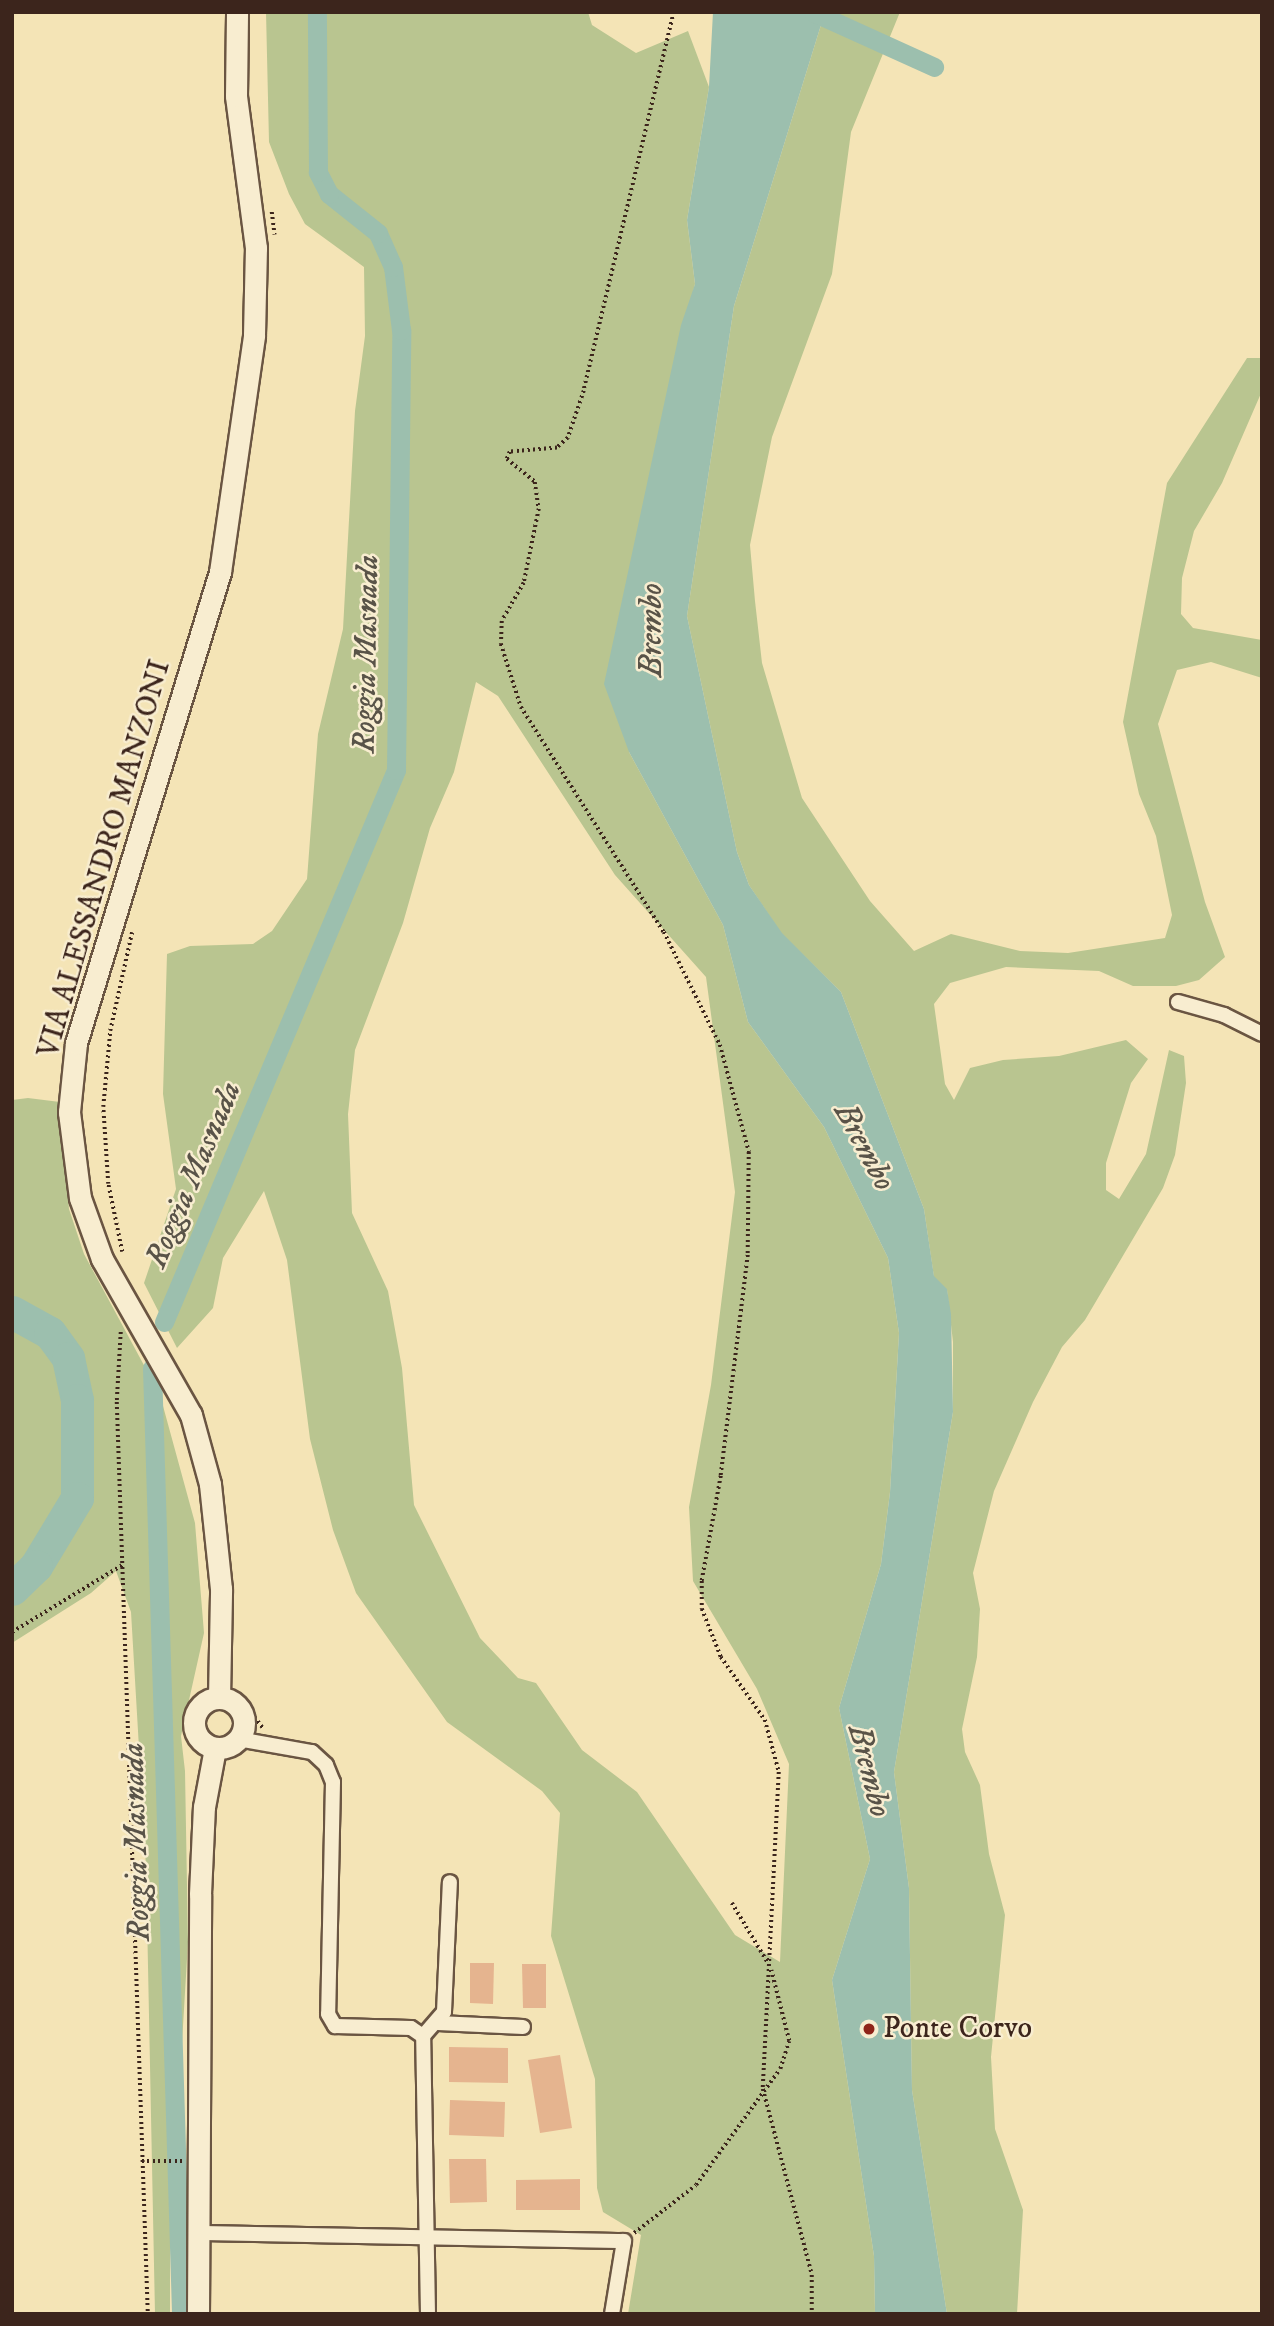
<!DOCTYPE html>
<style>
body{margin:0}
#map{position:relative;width:1274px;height:2326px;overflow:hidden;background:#f4e4b6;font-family:"IM FELL DW Pica",serif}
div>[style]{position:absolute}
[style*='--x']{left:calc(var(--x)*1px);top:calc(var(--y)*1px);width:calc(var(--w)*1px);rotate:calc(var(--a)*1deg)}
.green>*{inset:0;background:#b9c590}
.water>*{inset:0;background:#9cbfae}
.canal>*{height:19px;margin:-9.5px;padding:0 9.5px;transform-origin:9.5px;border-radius:9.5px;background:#9cbfae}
.river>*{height:33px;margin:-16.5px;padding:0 16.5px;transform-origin:16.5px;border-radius:16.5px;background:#9cbfae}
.building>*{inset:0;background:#e5b48f}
.path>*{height:3.5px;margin-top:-1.75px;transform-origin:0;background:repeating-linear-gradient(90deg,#3c251c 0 2px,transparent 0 5.5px)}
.roads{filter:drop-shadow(2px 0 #6a5542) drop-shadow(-2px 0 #6a5542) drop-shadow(0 2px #6a5542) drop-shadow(0 -2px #6a5542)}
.street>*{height:14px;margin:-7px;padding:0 7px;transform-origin:7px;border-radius:7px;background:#f8edd0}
.secondary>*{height:21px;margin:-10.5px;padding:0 10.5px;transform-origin:10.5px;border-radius:10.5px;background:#f8edd0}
.secondary>.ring{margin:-10.5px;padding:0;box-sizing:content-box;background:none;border:21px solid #f8edd0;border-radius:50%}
.dots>*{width:19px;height:19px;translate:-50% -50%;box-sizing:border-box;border:4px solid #f8edd0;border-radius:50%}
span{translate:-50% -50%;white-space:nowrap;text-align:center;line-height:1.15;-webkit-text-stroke:5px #f8edd0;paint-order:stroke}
.street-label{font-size:30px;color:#3c251c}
.poi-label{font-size:30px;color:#3c251c}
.left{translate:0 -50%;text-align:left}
.water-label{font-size:32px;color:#595348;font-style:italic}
.frame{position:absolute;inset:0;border:14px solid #3c251c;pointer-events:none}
</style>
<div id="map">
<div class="green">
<div style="clip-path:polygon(evenodd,266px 12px,588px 12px,592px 25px,636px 53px,688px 31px,709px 87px,687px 220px,695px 284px,676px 361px,629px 752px,723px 925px,748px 1022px,824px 1127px,888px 1258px,899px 1333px,890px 1492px,881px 1564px,839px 1708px,870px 1859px,832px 1980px,874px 2256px,875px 2314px,628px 2314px,641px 2235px,603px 2212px,597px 2188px,595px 2079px,551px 1936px,560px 1813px,542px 1791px,447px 1722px,356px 1593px,333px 1530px,310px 1439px,287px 1260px,264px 1191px,223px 1258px,213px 1308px,177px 1348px,144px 1283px,176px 1189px,163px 1094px,167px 954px,190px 946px,253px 944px,272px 931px,307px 879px,318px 734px,343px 629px,355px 411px,365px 336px,364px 267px,305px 224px,289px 194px,269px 142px,266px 12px,476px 682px,498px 696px,615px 875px,706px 977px,735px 1192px,711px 1385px,689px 1507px,693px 1581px,757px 1689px,789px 1764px,780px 1962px,735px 1935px,637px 1792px,582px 1750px,536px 1683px,518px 1678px,480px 1638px,414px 1505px,402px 1368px,388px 1291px,352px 1213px,348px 1114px,355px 1050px,403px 923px,430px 828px,454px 772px,476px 682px)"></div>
<div style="clip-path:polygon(825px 12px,900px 12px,851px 132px,832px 274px,772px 437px,750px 545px,755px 601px,762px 663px,802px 798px,870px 901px,914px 951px,951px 934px,1020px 951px,1068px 953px,1165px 938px,1172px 915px,1156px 836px,1139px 794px,1123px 722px,1167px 483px,1247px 358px,1262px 358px,1262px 391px,1222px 483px,1194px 531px,1182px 578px,1181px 614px,1193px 628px,1262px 640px,1262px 678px,1211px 662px,1177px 670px,1158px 724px,1205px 902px,1225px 957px,1199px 980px,1176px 986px,1133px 986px,1099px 971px,1006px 967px,950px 983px,934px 1004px,945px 1084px,954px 1100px,970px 1068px,1003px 1060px,1059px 1056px,1126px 1040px,1148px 1059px,1131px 1083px,1106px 1163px,1106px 1190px,1119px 1199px,1146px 1154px,1169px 1050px,1184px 1056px,1186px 1083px,1175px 1155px,1163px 1188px,1085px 1320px,1062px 1347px,1033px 1402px,994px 1491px,973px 1573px,980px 1609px,977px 1657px,962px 1729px,965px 1752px,980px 1785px,989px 1854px,1005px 1915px,991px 2057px,995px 2129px,1023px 2210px,1017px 2314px,947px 2314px,912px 2090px,909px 1888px,894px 1772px,953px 1412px,953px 1342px,947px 1290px,934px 1277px,924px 1209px,841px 992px,781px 933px,749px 885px,737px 852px,687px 616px,734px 306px)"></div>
<div style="clip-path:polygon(28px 1098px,60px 1102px,69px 1209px,84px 1254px,160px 1395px,195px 1523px,204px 1633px,181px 1736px,185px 1771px,188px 1942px,170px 2245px,170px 2314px,155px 2314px,146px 1867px,131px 1612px,116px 1571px,91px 1593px,12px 1643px,12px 1100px)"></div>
</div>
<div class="water">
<div style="clip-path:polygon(713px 12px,825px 12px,734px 306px,687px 616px,737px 852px,749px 885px,782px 933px,841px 992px,924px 1209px,934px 1276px,947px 1289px,951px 1314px,953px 1412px,894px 1772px,909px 1888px,912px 2090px,947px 2314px,875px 2314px,874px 2256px,832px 1980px,870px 1859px,839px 1708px,881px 1564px,890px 1492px,899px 1333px,888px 1258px,824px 1127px,748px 1022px,723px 925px,629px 752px,604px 684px,681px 325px,695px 284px,687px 220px,709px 87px)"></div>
</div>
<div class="canal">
<div style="--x:813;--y:12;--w:133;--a:24.4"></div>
<div style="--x:164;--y:1322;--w:599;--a:-67.2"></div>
<div style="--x:396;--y:770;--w:440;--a:-89.3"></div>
<div style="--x:401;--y:330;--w:64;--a:-97.2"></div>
<div style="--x:393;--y:267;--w:37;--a:-114"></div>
<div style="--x:378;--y:233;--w:63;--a:-141.5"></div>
<div style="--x:329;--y:194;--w:25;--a:-117"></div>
<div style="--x:318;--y:172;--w:160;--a:-90.4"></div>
<div style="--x:152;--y:1368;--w:946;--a:88.24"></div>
</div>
<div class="river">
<div style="--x:12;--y:1312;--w:43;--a:28.9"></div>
<div style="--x:50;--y:1333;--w:31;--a:54"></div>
<div style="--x:68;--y:1358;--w:43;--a:77.9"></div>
<div style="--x:77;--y:1400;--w:98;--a:90"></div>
<div style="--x:77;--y:1498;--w:79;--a:121.1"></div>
<div style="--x:36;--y:1566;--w:33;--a:136"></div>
</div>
<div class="building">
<div style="clip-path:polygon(470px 1963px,494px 1963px,493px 2004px,470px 2003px)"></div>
<div style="clip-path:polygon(522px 1964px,546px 1964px,546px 2008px,523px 2008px)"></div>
<div style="clip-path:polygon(449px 2047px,508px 2048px,508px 2083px,449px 2082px)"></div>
<div style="clip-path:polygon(560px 2055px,572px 2128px,540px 2133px,528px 2060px)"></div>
<div style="clip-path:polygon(450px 2100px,505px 2102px,504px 2137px,449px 2135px)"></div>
<div style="clip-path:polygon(449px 2159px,486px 2159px,487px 2202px,450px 2203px)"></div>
<div style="clip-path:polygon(580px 2179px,580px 2210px,516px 2210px,516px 2180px)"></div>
</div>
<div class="path">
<div style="--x:674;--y:12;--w:390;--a:103.4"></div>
<div style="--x:584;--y:391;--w:50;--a:108.8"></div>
<div style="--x:568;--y:438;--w:15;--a:138"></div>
<div style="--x:557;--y:448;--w:47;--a:175.1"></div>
<div style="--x:510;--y:452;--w:8;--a:113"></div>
<div style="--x:507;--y:459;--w:36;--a:39"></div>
<div style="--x:535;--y:482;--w:27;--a:82"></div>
<div style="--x:539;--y:509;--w:76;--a:101.5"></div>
<div style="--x:524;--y:583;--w:44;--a:120.1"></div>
<div style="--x:502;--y:621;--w:23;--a:92"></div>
<div style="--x:501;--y:644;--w:66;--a:72.4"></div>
<div style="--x:521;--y:707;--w:267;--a:57.6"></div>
<div style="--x:664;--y:932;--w:126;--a:63.6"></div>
<div style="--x:720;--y:1045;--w:111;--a:74.8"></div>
<div style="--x:749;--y:1152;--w:103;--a:90.6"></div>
<div style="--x:748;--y:1255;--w:223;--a:97"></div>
<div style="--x:721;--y:1476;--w:107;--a:100.3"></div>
<div style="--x:702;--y:1581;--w:28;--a:90"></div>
<div style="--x:702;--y:1609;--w:52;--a:68.4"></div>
<div style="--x:721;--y:1657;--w:77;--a:55.1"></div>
<div style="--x:765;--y:1720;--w:54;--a:74.9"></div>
<div style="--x:779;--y:1772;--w:317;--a:92.9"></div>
<div style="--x:763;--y:2089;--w:192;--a:75.2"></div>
<div style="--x:812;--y:2275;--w:39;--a:90"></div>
<div style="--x:272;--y:212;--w:23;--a:83"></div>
<div style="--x:122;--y:1252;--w:69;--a:-101.6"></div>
<div style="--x:108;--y:1184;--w:77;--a:-93.7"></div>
<div style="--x:103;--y:1107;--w:76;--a:-84.7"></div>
<div style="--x:110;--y:1031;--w:101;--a:-77.5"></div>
<div style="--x:121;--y:1332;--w:70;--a:93.3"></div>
<div style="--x:117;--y:1402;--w:913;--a:88.05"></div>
<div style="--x:12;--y:1632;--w:129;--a:-31.3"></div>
<div style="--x:238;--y:1695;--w:41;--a:52.9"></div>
<div style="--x:732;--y:1903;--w:70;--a:59"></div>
<div style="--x:142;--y:2161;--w:40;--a:0"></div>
<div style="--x:634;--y:2233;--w:78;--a:-37.7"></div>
<div style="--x:696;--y:2185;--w:143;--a:-54.1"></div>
<div style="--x:780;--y:2069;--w:29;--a:-72"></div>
<div style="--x:789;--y:2041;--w:73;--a:-104.2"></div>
</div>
<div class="roads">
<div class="street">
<div style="--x:1178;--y:1002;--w:48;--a:15.8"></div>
<div style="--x:1224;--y:1015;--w:42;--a:26.6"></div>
<div style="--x:238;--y:1739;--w:75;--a:10"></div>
<div style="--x:312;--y:1752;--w:19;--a:43"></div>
<div style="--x:326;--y:1765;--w:18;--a:68"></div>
<div style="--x:333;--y:1782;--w:232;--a:91.2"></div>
<div style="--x:328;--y:2014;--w:14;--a:60"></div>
<div style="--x:335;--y:2026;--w:76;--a:1.5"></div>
<div style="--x:411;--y:2028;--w:14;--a:34"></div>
<div style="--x:438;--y:2023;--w:85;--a:2.7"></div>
<div style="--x:197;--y:2233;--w:427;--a:1.1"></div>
<div style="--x:624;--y:2241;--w:74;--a:99.3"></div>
<div style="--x:428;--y:2314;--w:278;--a:-91"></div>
<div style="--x:423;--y:2036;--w:32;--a:-49"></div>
<div style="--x:444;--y:2012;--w:130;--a:-87.4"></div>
</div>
<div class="secondary">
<div style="--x:219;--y:1698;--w:109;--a:-88.9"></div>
<div style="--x:221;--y:1589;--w:106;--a:-96"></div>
<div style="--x:210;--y:1484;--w:72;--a:-105.4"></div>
<div style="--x:191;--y:1415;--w:180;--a:-119.7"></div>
<div style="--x:102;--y:1259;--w:65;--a:-109.8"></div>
<div style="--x:80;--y:1198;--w:87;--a:-97.3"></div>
<div style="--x:69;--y:1112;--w:69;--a:-84.2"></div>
<div style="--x:76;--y:1043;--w:493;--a:-73"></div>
<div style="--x:220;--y:572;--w:239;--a:-81.8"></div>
<div style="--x:254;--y:335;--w:87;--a:-88.7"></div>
<div style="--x:256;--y:248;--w:153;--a:-97.5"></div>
<div style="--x:236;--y:96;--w:84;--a:-89.3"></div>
<div class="ring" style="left:194px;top:1698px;width:29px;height:29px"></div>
<div style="--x:198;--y:2314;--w:420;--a:-89.7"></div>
<div style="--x:200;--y:1894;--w:87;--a:-87.4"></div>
<div style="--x:204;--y:1807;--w:60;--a:-79.4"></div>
</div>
</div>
<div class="dots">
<div style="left:869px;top:2029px;background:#8f2418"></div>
</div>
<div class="street-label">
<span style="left:105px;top:859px;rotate:-74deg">VIA ALESSANDRO MANZONI</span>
</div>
<div class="poi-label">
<span class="left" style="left:883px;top:2029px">Ponte Corvo</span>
</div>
<div class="water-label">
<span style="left:652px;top:630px;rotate:-90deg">Brembo</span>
<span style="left:367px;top:654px;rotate:-89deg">Roggia Masnada</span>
<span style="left:864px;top:1147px;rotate:62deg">Brembo</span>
<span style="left:194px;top:1175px;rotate:-67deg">Roggia Masnada</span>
<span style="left:869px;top:1771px;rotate:76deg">Brembo</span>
<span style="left:137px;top:1842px;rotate:-92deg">Roggia Masnada</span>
</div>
<div class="frame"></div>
</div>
